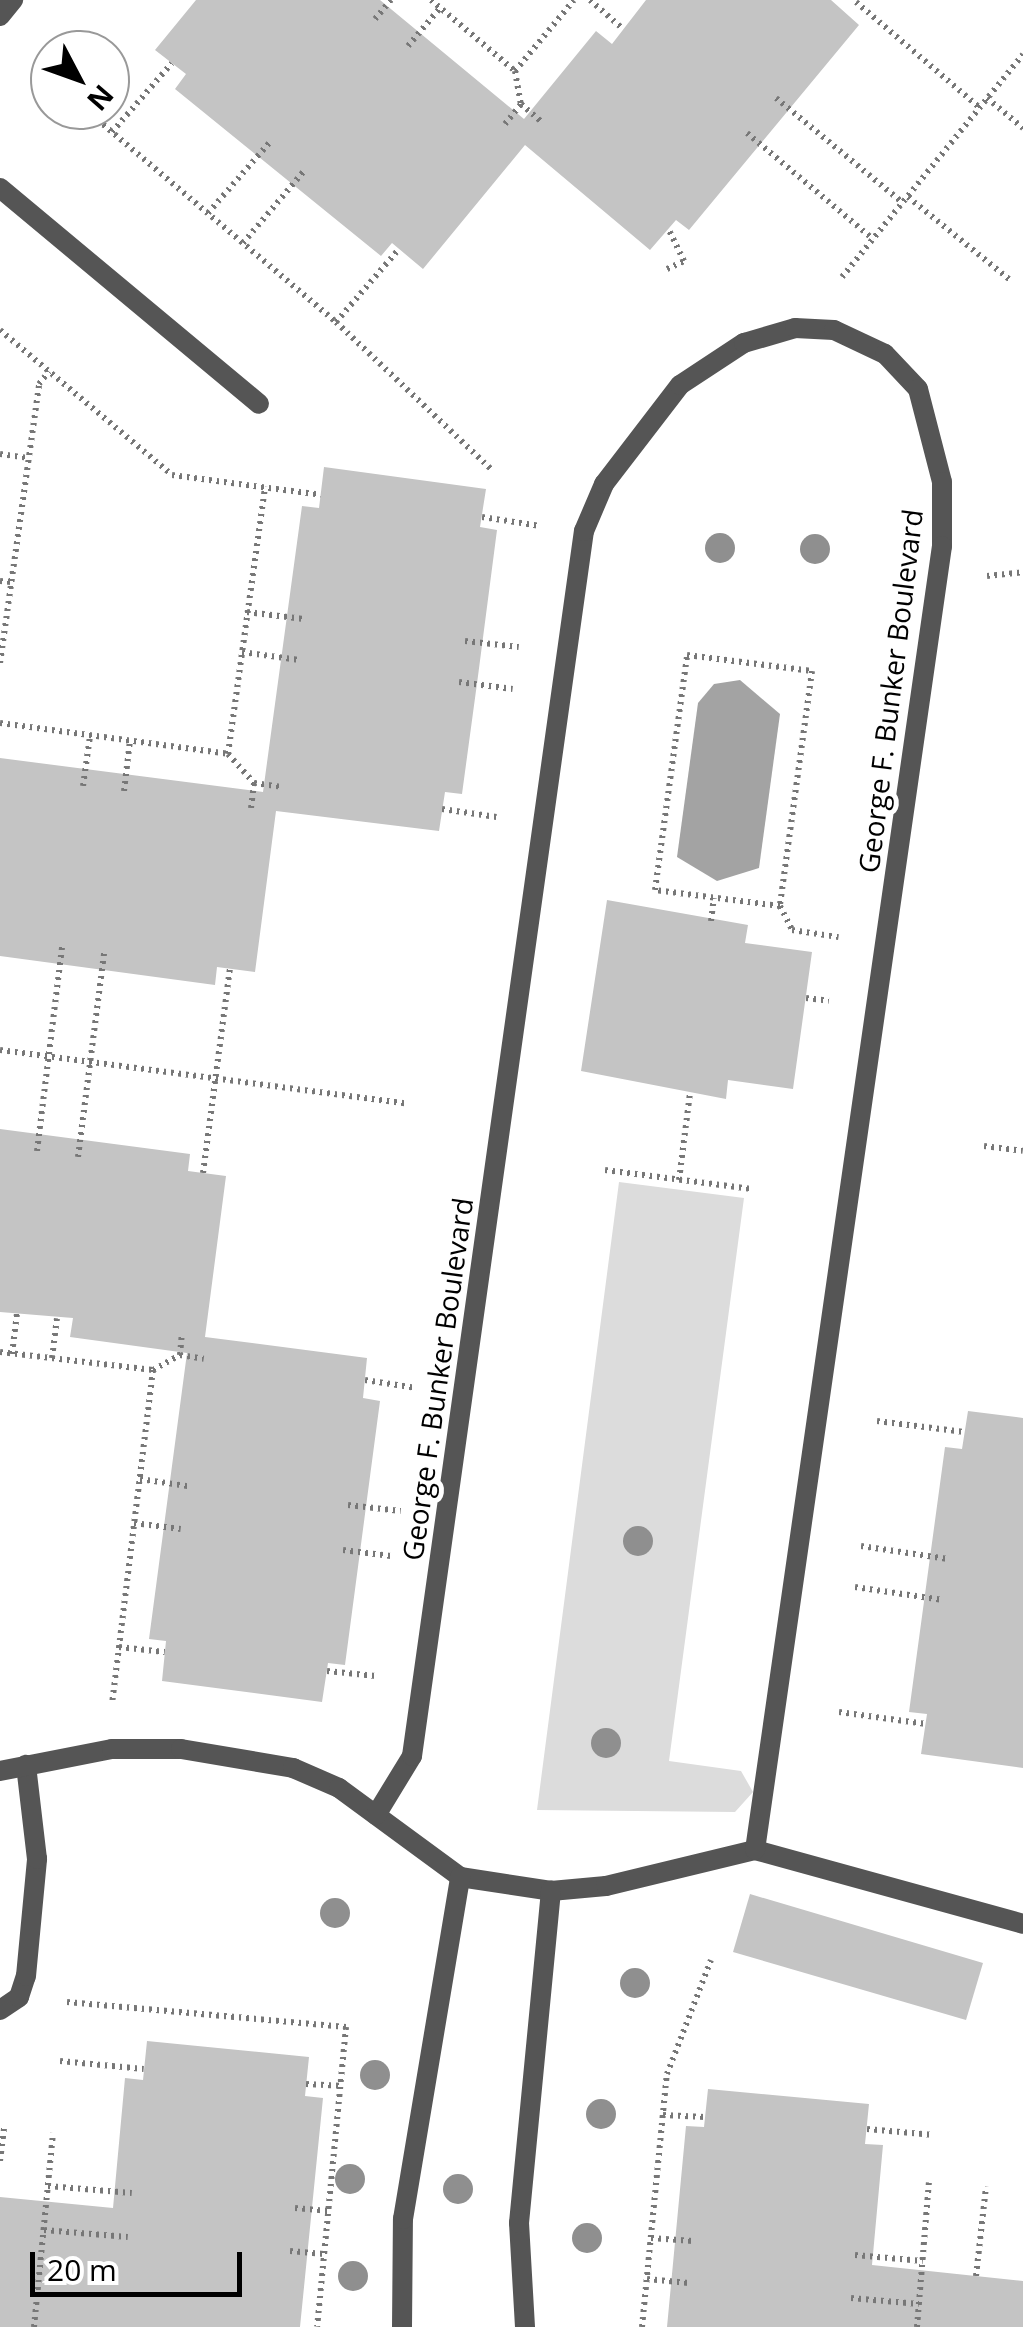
<!DOCTYPE html>
<style>
body{margin:0}
#map{position:relative;width:1023px;height:2327px;overflow:hidden;background:#fff;font-family:"Open Sans",sans-serif}
div>[style]{position:absolute}
[style*='--x']{left:calc(var(--x)*1px);top:calc(var(--y)*1px);width:calc(var(--w)*1px);rotate:calc(var(--a)*1deg)}
.green>*{inset:0;background:#dcdcdc}
.water>*{inset:0;background:#a3a3a3}
.building>*{inset:0;background:#c4c4c4}
.path>*{height:6px;margin-top:-3px;transform-origin:0;background:repeating-linear-gradient(90deg,#777 0 2.5px,transparent 0 7.5px)}
.service>*{height:20px;margin:-10px;padding:0 10px;transform-origin:10px;border-radius:10px;background:#555}
.minor>*{height:20px;margin:-10px;padding:0 10px;transform-origin:10px;border-radius:10px;background:#555}
.trees>*{width:30px;height:30px;margin:-15px;border-radius:50%;background:#8f8f8f}
span{translate:-50% -50%;white-space:nowrap;text-align:center;line-height:1.15;-webkit-text-stroke:10px #fff;paint-order:stroke}
.street-label{font-size:28px;color:#000}
.north{position:absolute;left:30px;top:30px;width:100px;height:100px;box-sizing:border-box;background:#fff;border:2px solid #999;border-radius:50%;rotate:131deg;font-size:28px;font-weight:700;line-height:40px;text-align:center;color:#000}
.north::after{content:'';display:block;margin:auto;width:35px;height:45px;background:#000;clip-path:polygon(50% 0,100% 100%,50% 72%,0 100%)}
.scale{position:absolute;left:30px;top:2252px;width:212px;height:45px;box-sizing:border-box;border:5px solid #000;border-top:0;padding-left:12px;font-size:30px;line-height:35px;white-space:nowrap;color:#000;-webkit-text-stroke:8px #fff;paint-order:stroke}
</style>
<div id="map">
<div class="green">
<div style="clip-path:polygon(619px 1182px,744px 1198px,669px 1761px,741px 1771px,753px 1792px,735px 1812px,537px 1810px)"></div>
</div>
<div class="water">
<div style="clip-path:polygon(740px 680px,780px 714px,759px 868px,717px 881px,677px 857px,698px 703px,714px 684px)"></div>
</div>
<div class="building">
<div style="clip-path:polygon(196px 0,380px 0,524px 119px,596px 31px,612px 44px,646px 0,831px 0,859px 25px,689px 230px,676px 220px,650px 250px,525px 145px,423px 269px,392px 243px,381px 256px,175px 89px,186px 74px,155px 50px)"></div>
<div style="clip-path:polygon(324px 467px,486px 489px,480px 527px,497px 530px,478px 676px,462px 794px,445px 792px,439px 831px,276px 811px,255px 972px,217px 967px,215px 985px,0 956px,0 758px,263px 792px,302px 506px,319px 508px)"></div>
<div style="clip-path:polygon(607px 900px,748px 925px,745px 943px,812px 952px,793px 1089px,728px 1080px,726px 1099px,581px 1071px)"></div>
<div style="clip-path:polygon(0 1129px,190px 1154px,188px 1171px,226px 1176px,205px 1337px,367px 1358px,363px 1398px,380px 1401px,345px 1665px,328px 1663px,322px 1702px,162px 1681px,166px 1641px,149px 1639px,187px 1353px,70px 1337px,73px 1318px,0 1312px)"></div>
<div style="clip-path:polygon(968px 1411px,1023px 1418px,1023px 1768px,921px 1754px,927px 1714px,909px 1712px,945px 1447px,962px 1449px)"></div>
<div style="clip-path:polygon(750px 1894px,983px 1963px,966px 2020px,733px 1952px)"></div>
<div style="clip-path:polygon(147px 2041px,309px 2057px,305px 2096px,323px 2098px,300px 2327px,0 2327px,0 2197px,113px 2208px,125px 2078px,143px 2080px)"></div>
<div style="clip-path:polygon(708px 2089px,869px 2104px,865px 2144px,883px 2145px,872px 2265px,1023px 2281px,1023px 2327px,667px 2327px,686px 2126px,704px 2127px)"></div>
</div>
<div class="path">
<div style="--x:431;--y:0;--w:110;--a:40.2"></div>
<div style="--x:515;--y:71;--w:92;--a:-50.3"></div>
<div style="--x:590;--y:0;--w:44;--a:41.3"></div>
<div style="--x:856;--y:2;--w:162;--a:40.5"></div>
<div style="--x:375;--y:19;--w:25;--a:-50"></div>
<div style="--x:408;--y:46;--w:50;--a:-49.9"></div>
<div style="--x:515;--y:71;--w:34;--a:80"></div>
<div style="--x:776;--y:98;--w:165;--a:39.6"></div>
<div style="--x:987;--y:98;--w:47;--a:39.8"></div>
<div style="--x:86;--y:110;--w:328;--a:40.3"></div>
<div style="--x:336;--y:322;--w:216;--a:43.5"></div>
<div style="--x:505;--y:124;--w:26;--a:-51"></div>
<div style="--x:521;--y:104;--w:29;--a:41"></div>
<div style="--x:112;--y:132;--w:91;--a:-49"></div>
<div style="--x:747;--y:133;--w:165;--a:40.1"></div>
<div style="--x:908;--y:197;--w:132;--a:39.1"></div>
<div style="--x:208;--y:213;--w:93;--a:-48.9"></div>
<div style="--x:243;--y:243;--w:94;--a:-49.7"></div>
<div style="--x:667;--y:269;--w:19;--a:-25"></div>
<div style="--x:684;--y:261;--w:37;--a:-116"></div>
<div style="--x:842;--y:277;--w:287;--a:-50.9"></div>
<div style="--x:336;--y:322;--w:96;--a:-49.2"></div>
<div style="--x:0;--y:330;--w:225;--a:40.1"></div>
<div style="--x:172;--y:475;--w:150;--a:7.6"></div>
<div style="--x:0;--y:454;--w:28;--a:8"></div>
<div style="--x:482;--y:517;--w:59;--a:8.8"></div>
<div style="--x:987;--y:576;--w:36;--a:-6"></div>
<div style="--x:0;--y:581;--w:11;--a:5"></div>
<div style="--x:247;--y:612;--w:57;--a:7"></div>
<div style="--x:465;--y:641;--w:54;--a:6.3"></div>
<div style="--x:242;--y:652;--w:58;--a:8"></div>
<div style="--x:687;--y:655;--w:126;--a:7.3"></div>
<div style="--x:812;--y:671;--w:237;--a:97.8"></div>
<div style="--x:780;--y:906;--w:126;--a:-172.7"></div>
<div style="--x:655;--y:890;--w:237;--a:-82.2"></div>
<div style="--x:0;--y:663;--w:282;--a:-82"></div>
<div style="--x:39;--y:384;--w:16;--a:-52"></div>
<div style="--x:459;--y:682;--w:54;--a:7.4"></div>
<div style="--x:0;--y:723;--w:230;--a:7.7"></div>
<div style="--x:228;--y:754;--w:270;--a:-82.1"></div>
<div style="--x:228;--y:754;--w:39;--a:48"></div>
<div style="--x:254;--y:783;--w:28;--a:8"></div>
<div style="--x:83;--y:786;--w:50;--a:-82"></div>
<div style="--x:124;--y:791;--w:50;--a:-83.2"></div>
<div style="--x:251;--y:808;--w:25;--a:-83"></div>
<div style="--x:442;--y:809;--w:55;--a:8.4"></div>
<div style="--x:780;--y:906;--w:27;--a:63"></div>
<div style="--x:792;--y:930;--w:47;--a:8.7"></div>
<div style="--x:711;--y:921;--w:23;--a:-83"></div>
<div style="--x:806;--y:998;--w:23;--a:7"></div>
<div style="--x:0;--y:1050;--w:412;--a:7.5"></div>
<div style="--x:984;--y:1146;--w:39;--a:7"></div>
<div style="--x:37;--y:1151;--w:206;--a:-83"></div>
<div style="--x:78;--y:1157;--w:206;--a:-82.7"></div>
<div style="--x:605;--y:1170;--w:148;--a:7.4"></div>
<div style="--x:203;--y:1173;--w:206;--a:-82.5"></div>
<div style="--x:679;--y:1180;--w:88;--a:-82.8"></div>
<div style="--x:0;--y:1352;--w:154;--a:6.7"></div>
<div style="--x:153;--y:1370;--w:335;--a:97"></div>
<div style="--x:12;--y:1354;--w:41;--a:-83"></div>
<div style="--x:180;--y:1355;--w:21;--a:-85"></div>
<div style="--x:52;--y:1358;--w:40;--a:-82.9"></div>
<div style="--x:153;--y:1370;--w:31;--a:-29"></div>
<div style="--x:180;--y:1355;--w:24;--a:9"></div>
<div style="--x:365;--y:1380;--w:52;--a:8.9"></div>
<div style="--x:877;--y:1421;--w:88;--a:7.2"></div>
<div style="--x:140;--y:1479;--w:48;--a:8.5"></div>
<div style="--x:348;--y:1505;--w:53;--a:6.5"></div>
<div style="--x:134;--y:1523;--w:47;--a:7.3"></div>
<div style="--x:861;--y:1546;--w:88;--a:8.5"></div>
<div style="--x:343;--y:1550;--w:48;--a:7.1"></div>
<div style="--x:855;--y:1587;--w:89;--a:8.4"></div>
<div style="--x:119;--y:1647;--w:46;--a:6.2"></div>
<div style="--x:327;--y:1671;--w:49;--a:5.8"></div>
<div style="--x:839;--y:1712;--w:88;--a:7.9"></div>
<div style="--x:67;--y:2002;--w:280;--a:5.1"></div>
<div style="--x:346;--y:2027;--w:301;--a:95.5"></div>
<div style="--x:60;--y:2061;--w:84;--a:5.4"></div>
<div style="--x:306;--y:2084;--w:34;--a:3"></div>
<div style="--x:663;--y:2115;--w:42;--a:2.7"></div>
<div style="--x:867;--y:2129;--w:67;--a:5.1"></div>
<div style="--x:0;--y:2161;--w:35;--a:-83"></div>
<div style="--x:48;--y:2186;--w:84;--a:4.8"></div>
<div style="--x:295;--y:2208;--w:33;--a:5"></div>
<div style="--x:44;--y:2230;--w:84;--a:4.8"></div>
<div style="--x:651;--y:2238;--w:42;--a:4.1"></div>
<div style="--x:290;--y:2251;--w:34;--a:5"></div>
<div style="--x:855;--y:2255;--w:68;--a:5"></div>
<div style="--x:976;--y:2276;--w:90;--a:-83.6"></div>
<div style="--x:647;--y:2279;--w:42;--a:5.4"></div>
<div style="--x:851;--y:2298;--w:68;--a:5"></div>
<div style="--x:34;--y:2327;--w:195;--a:-84.4"></div>
<div style="--x:642;--y:2327;--w:254;--a:-84.4"></div>
<div style="--x:667;--y:2074;--w:122;--a:-68.9"></div>
<div style="--x:917;--y:2327;--w:145;--a:-85.3"></div>
</div>
<div class="service">
<div style="--x:0;--y:188;--w:337;--a:39.8"></div>
<div style="--x:0;--y:2010;--w:23;--a:-34"></div>
<div style="--x:19;--y:1997;--w:22;--a:-72"></div>
<div style="--x:26;--y:1976;--w:118;--a:-84.6"></div>
<div style="--x:37;--y:1859;--w:95;--a:-96.7"></div>
</div>
<div class="minor">
<div style="--x:0;--y:16;--w:21;--a:-51"></div>
<div style="--x:0;--y:1771;--w:114;--a:-11.1"></div>
<div style="--x:112;--y:1749;--w:69;--a:0"></div>
<div style="--x:181;--y:1749;--w:114;--a:9.6"></div>
<div style="--x:293;--y:1768;--w:50;--a:23.5"></div>
<div style="--x:339;--y:1788;--w:150;--a:36.3"></div>
<div style="--x:460;--y:1877;--w:92;--a:8.7"></div>
<div style="--x:551;--y:1891;--w:55;--a:-5.2"></div>
<div style="--x:606;--y:1886;--w:153;--a:-13.6"></div>
<div style="--x:755;--y:1850;--w:278;--a:15.4"></div>
<div style="--x:376;--y:1815;--w:69;--a:-58.6"></div>
<div style="--x:412;--y:1756;--w:1237;--a:-82.01"></div>
<div style="--x:584;--y:531;--w:51;--a:-66.9"></div>
<div style="--x:604;--y:484;--w:125;--a:-52.5"></div>
<div style="--x:680;--y:385;--w:77;--a:-33.3"></div>
<div style="--x:744;--y:343;--w:53;--a:-16.4"></div>
<div style="--x:795;--y:328;--w:39;--a:3"></div>
<div style="--x:834;--y:330;--w:56;--a:25.2"></div>
<div style="--x:885;--y:354;--w:48;--a:46.7"></div>
<div style="--x:918;--y:389;--w:96;--a:75.5"></div>
<div style="--x:942;--y:482;--w:64;--a:90"></div>
<div style="--x:942;--y:546;--w:1317;--a:98.16"></div>
<div style="--x:402;--y:2327;--w:108;--a:-89.5"></div>
<div style="--x:403;--y:2219;--w:347;--a:-80.5"></div>
<div style="--x:525;--y:2327;--w:104;--a:-93.3"></div>
<div style="--x:519;--y:2223;--w:334;--a:-84.5"></div>
</div>
<div class="trees">
<div style="left:720px;top:548px"></div>
<div style="left:815px;top:549px"></div>
<div style="left:638px;top:1541px"></div>
<div style="left:606px;top:1743px"></div>
<div style="left:335px;top:1913px"></div>
<div style="left:635px;top:1983px"></div>
<div style="left:375px;top:2075px"></div>
<div style="left:601px;top:2114px"></div>
<div style="left:350px;top:2179px"></div>
<div style="left:458px;top:2189px"></div>
<div style="left:587px;top:2238px"></div>
<div style="left:353px;top:2276px"></div>
</div>
<div class="street-label">
<span style="left:890px;top:691px;rotate:-83deg">George F. Bunker Boulevard</span>
<span style="left:437px;top:1379px;rotate:-82deg">George F. Bunker Boulevard</span>
</div>
<div class="north">N</div>
<div class="scale">20 m</div>
</div>
